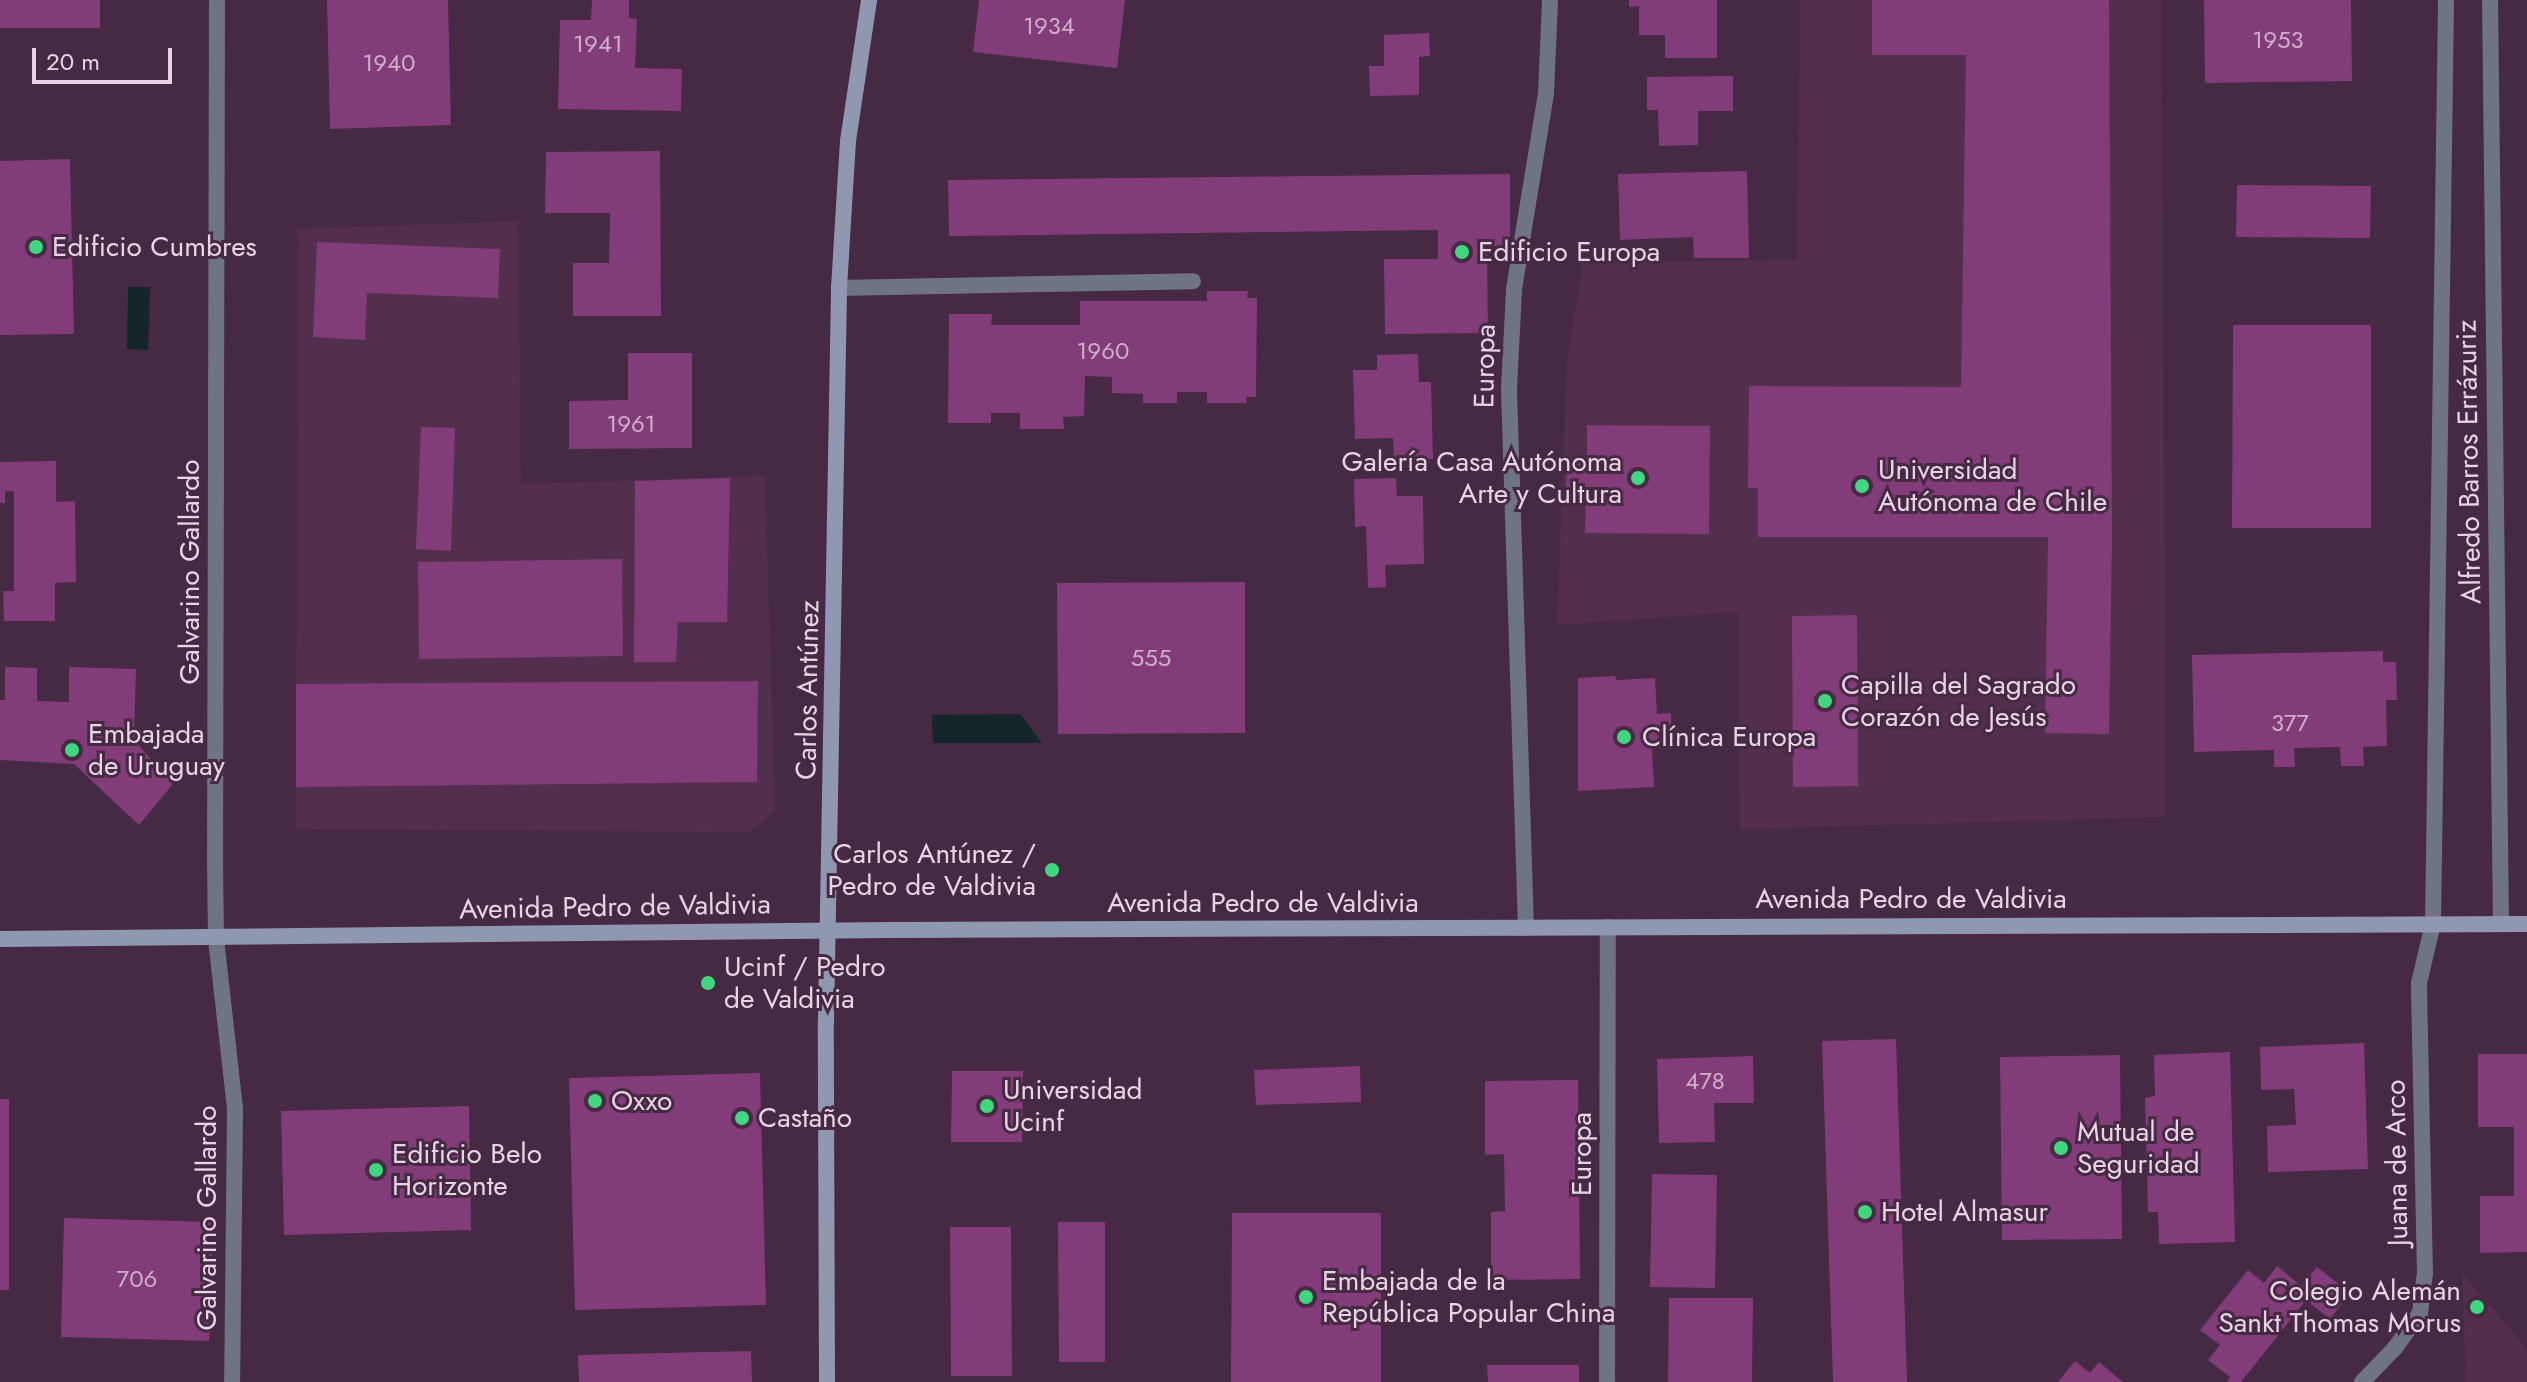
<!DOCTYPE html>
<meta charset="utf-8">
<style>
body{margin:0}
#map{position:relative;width:2527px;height:1382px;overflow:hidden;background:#462942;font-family:Jost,sans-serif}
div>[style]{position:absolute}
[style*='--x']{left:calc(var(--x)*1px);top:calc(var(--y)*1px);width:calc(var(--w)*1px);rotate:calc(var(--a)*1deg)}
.built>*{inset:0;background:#532f4d}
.water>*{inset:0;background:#142629}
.building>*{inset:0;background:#823c79}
.lane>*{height:16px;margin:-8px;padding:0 8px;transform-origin:8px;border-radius:8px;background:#6f7484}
.street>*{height:16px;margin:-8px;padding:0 8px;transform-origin:8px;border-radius:8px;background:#6f7484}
.secondary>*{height:16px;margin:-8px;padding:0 8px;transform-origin:8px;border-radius:8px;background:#8f97b1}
.dots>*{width:22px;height:22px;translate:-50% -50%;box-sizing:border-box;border:4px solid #462942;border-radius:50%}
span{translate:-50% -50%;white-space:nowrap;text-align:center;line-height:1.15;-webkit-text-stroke:6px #462942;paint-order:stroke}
.number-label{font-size:24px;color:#ceaec9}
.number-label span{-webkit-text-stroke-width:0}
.poi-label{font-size:28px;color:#e8d4e4}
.left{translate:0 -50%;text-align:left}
.right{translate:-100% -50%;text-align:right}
.street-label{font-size:28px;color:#e8d4e4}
.scale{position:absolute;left:32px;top:48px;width:140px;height:36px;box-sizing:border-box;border:4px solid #e8d4e4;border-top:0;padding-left:10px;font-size:24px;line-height:28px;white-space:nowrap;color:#e8d4e4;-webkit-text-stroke:6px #462942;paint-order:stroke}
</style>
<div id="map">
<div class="built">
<div style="clip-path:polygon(1800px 0,2161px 0,2166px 817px,1740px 829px,1738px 612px,1557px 625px,1567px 360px,1583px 262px,1797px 260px)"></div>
<div style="clip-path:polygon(518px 221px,521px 484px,765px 476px,775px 811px,749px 832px,296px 829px,298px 229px)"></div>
<div style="clip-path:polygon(2462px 1273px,2527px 1349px,2527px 1382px,2466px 1382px)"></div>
</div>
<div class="water">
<div style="clip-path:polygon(128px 287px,150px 287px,148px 350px,127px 349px)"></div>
<div style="clip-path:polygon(1020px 714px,1042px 743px,933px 743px,932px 715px)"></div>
</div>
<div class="building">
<div style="clip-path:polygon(0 0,100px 0,100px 28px,0 28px)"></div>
<div style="clip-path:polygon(327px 0,448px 0,451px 125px,330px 129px)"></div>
<div style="clip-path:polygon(592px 0,629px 0,629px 18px,637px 19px,635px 68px,682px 69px,681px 111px,558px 109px,560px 20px,591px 20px)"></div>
<div style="clip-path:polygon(979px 0,1125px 0,1117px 68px,973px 52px)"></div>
<div style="clip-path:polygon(1629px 0,1717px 0,1717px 58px,1665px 58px,1665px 35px,1639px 35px,1639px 6px,1629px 7px)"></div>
<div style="clip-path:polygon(1872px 0,2109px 0,2112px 538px,2109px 734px,2045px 733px,2048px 537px,1758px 537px,1758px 488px,1748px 488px,1749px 386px,1961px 387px,1966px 55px,1872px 55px)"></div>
<div style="clip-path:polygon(2204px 0,2351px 0,2352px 81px,2205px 83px)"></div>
<div style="clip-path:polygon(1429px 33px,1430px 56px,1419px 57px,1419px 95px,1370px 96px,1369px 66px,1384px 66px,1384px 35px)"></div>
<div style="clip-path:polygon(1733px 76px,1733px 111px,1698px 111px,1698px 145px,1659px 146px,1658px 110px,1647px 110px,1647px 77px)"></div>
<div style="clip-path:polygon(660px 151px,661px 316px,573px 316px,573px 263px,609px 263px,610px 213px,545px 213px,546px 152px)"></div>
<div style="clip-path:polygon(70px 159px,74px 334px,0 335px,0 161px)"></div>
<div style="clip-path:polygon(1747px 171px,1749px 258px,1694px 258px,1693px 237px,1620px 240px,1618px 174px)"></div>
<div style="clip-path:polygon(1510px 174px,1510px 246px,1487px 246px,1488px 333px,1385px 334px,1384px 259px,1438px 259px,1438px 230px,949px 236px,948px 180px)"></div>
<div style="clip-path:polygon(2237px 185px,2371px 186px,2370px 238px,2236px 237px)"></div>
<div style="clip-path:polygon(317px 242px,500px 249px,498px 298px,367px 293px,365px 340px,313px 337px)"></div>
<div style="clip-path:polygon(1207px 291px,1248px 291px,1247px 298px,1257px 298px,1256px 397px,1246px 397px,1247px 403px,1207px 403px,1207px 392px,1177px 392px,1177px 403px,1143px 403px,1143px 394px,1112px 393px,1112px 377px,1085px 376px,1084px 416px,1063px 417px,1064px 429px,1020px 429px,1020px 413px,991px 413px,991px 423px,948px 423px,949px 314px,992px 314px,991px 325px,1080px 325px,1080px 301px,1207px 301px)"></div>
<div style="clip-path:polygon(2233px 325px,2371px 325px,2371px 528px,2232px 528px)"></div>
<div style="clip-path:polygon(628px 353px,692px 353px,692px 448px,569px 449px,569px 401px,628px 400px)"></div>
<div style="clip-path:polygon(1418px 354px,1419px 382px,1431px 382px,1433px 459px,1394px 461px,1393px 438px,1355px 439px,1353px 370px,1377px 370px,1377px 355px)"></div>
<div style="clip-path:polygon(1587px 425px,1710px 426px,1709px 534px,1585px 533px,1586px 496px,1566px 496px,1567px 460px,1587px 460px)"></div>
<div style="clip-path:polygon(421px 427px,455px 428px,451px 551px,416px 549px)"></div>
<div style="clip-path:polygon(56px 461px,56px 502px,75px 501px,76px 582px,55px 583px,55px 621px,4px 621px,3px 591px,14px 591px,14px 491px,5px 491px,5px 503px,0 503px,0 462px)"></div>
<div style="clip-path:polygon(730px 478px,727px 622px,678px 622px,676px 662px,634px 662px,635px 481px)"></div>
<div style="clip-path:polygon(1396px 478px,1397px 496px,1423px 496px,1424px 564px,1385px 565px,1386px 587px,1368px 588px,1366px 526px,1355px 527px,1354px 479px)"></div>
<div style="clip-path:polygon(622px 559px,623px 656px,419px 659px,418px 562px)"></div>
<div style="clip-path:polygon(1245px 582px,1245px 733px,1058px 734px,1057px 583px)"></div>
<div style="clip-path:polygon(1857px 615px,1858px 786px,1793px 787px,1792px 616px)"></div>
<div style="clip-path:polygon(2383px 651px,2383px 662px,2396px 662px,2397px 700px,2386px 700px,2387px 746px,2363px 747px,2364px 766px,2341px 766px,2340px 747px,2294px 748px,2295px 767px,2274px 767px,2274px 750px,2194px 752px,2192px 655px)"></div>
<div style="clip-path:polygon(5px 667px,37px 668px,37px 701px,69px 702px,69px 667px,136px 669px,134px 740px,173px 784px,139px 825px,74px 764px,0 760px,0 700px,5px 700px)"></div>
<div style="clip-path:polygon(1615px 676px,1616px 680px,1655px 678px,1657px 714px,1671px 713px,1672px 747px,1652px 748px,1654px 787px,1578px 791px,1578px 678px)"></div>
<div style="clip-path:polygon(758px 681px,757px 782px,296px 787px,296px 684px)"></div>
<div style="clip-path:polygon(1896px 1039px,1907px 1382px,1833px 1382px,1822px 1041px)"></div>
<div style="clip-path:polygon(2364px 1043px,2368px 1169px,2268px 1172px,2267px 1126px,2296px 1125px,2294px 1089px,2261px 1090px,2260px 1047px)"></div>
<div style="clip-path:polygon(2230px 1052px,2235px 1242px,2159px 1244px,2158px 1212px,2148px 1212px,2145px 1098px,2155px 1096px,2154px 1055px)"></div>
<div style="clip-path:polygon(2478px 1054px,2527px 1054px,2527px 1252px,2480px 1253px,2480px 1196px,2514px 1196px,2514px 1127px,2478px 1127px)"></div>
<div style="clip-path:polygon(2120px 1055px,2122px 1239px,2002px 1240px,2000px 1057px)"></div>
<div style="clip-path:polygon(1753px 1056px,1754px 1103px,1714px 1103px,1715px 1142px,1659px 1143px,1657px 1059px)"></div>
<div style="clip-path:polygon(1360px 1066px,1361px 1102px,1256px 1105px,1254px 1070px)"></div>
<div style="clip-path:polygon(952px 1071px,1023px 1071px,1022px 1142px,951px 1142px)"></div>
<div style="clip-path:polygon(760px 1073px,766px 1305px,575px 1310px,569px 1078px)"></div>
<div style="clip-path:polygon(1578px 1080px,1580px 1279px,1491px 1280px,1491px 1212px,1505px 1211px,1504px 1154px,1485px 1155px,1485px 1081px)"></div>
<div style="clip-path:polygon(0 1099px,9px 1099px,9px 1290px,0 1290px)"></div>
<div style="clip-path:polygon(469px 1106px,471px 1230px,284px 1235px,281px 1111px)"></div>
<div style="clip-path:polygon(1652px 1174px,1717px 1175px,1715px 1288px,1650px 1287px)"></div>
<div style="clip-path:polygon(1232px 1213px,1381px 1213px,1381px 1382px,1231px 1382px)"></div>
<div style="clip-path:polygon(64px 1218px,213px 1222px,209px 1341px,61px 1337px)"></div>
<div style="clip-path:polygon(1058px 1222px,1105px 1222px,1105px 1362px,1059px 1362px)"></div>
<div style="clip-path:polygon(950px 1227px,1011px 1227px,1012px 1376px,951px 1376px)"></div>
<div style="clip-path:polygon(2277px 1266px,2301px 1286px,2317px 1267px,2350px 1293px,2330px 1319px,2306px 1300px,2241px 1382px,2227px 1382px,2230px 1377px,2208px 1360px,2220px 1345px,2200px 1330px,2248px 1270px,2264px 1283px)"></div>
<div style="clip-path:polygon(1669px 1298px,1753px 1298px,1752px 1382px,1668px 1382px)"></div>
<div style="clip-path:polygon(751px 1351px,752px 1382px,579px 1382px,578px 1355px)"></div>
<div style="clip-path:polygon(2075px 1361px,2090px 1373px,2099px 1362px,2123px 1382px,2058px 1382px)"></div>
<div style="clip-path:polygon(1487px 1365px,1579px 1365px,1579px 1382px,1488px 1382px)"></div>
</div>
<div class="lane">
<div style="--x:839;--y:288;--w:354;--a:-1.1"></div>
</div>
<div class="street">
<div style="--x:217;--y:0;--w:858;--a:90.13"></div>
<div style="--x:215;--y:858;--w:81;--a:89.3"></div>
<div style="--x:216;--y:939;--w:171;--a:83.6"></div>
<div style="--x:235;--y:1109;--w:273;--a:90.6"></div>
<div style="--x:2490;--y:0;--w:924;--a:89.32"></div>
<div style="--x:1526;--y:928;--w:539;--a:-91.81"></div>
<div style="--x:1509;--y:389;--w:100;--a:-87.1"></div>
<div style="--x:1514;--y:289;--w:199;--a:-80.7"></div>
<div style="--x:1546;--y:93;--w:93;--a:-87.5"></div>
<div style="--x:1607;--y:1382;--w:455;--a:-89.9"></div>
<div style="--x:2362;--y:1382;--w:47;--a:-45.9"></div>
<div style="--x:2395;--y:1348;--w:43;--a:-54.5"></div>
<div style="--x:2420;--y:1313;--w:38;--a:-83"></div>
<div style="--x:2425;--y:1275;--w:292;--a:-91.2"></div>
<div style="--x:2419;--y:983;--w:61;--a:-76.7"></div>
<div style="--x:2433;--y:924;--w:924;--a:-89.19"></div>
</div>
<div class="secondary">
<div style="--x:0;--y:939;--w:891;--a:-0.58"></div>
<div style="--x:891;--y:930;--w:1636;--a:-0.21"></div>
<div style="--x:827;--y:1382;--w:361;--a:-90.2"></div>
<div style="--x:826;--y:1021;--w:733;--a:-88.98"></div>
<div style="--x:839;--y:288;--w:147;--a:-86.5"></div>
<div style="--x:848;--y:141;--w:143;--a:-81.5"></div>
</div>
<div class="dots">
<div style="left:36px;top:247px;background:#3fd77d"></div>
<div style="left:1462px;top:252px;background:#3fd77d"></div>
<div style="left:1638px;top:478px;background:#3fd77d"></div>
<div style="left:1862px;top:486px;background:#3fd77d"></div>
<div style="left:1825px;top:701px;background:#3fd77d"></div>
<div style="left:1624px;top:737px;background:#3fd77d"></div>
<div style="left:72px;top:750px;background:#3fd77d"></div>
<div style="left:1052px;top:870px;background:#3fd77d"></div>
<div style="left:708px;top:983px;background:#3fd77d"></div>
<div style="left:595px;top:1101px;background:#3fd77d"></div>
<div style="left:987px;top:1106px;background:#3fd77d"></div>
<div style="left:742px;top:1118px;background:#3fd77d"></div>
<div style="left:2061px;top:1148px;background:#3fd77d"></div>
<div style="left:376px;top:1170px;background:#3fd77d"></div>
<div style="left:1865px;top:1212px;background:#3fd77d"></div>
<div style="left:1306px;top:1297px;background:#3fd77d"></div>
<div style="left:2477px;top:1307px;background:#3fd77d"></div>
</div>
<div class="number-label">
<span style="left:1049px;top:26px">1934</span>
<span style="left:2278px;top:40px">1953</span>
<span style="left:598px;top:44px">1941</span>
<span style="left:389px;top:63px">1940</span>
<span style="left:1103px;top:351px">1960</span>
<span style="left:631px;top:424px">1961</span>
<span style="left:1151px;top:658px">555</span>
<span style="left:2290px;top:723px">377</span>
<span style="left:1705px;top:1081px">478</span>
<span style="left:137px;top:1279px">706</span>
</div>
<div class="poi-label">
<span class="left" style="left:52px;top:247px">Edificio Cumbres</span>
<span class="left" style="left:1478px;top:252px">Edificio Europa</span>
<span class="right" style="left:1622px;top:478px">Galería Casa Autónoma<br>Arte y Cultura</span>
<span class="left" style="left:1878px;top:486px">Universidad<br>Autónoma de Chile</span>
<span class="left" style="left:1841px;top:701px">Capilla del Sagrado<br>Corazón de Jesús</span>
<span class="left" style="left:88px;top:750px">Embajada<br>de Uruguay</span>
<span class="left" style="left:1642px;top:737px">Clínica Europa</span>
<span class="right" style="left:1036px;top:870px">Carlos Antúnez /<br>Pedro de Valdivia</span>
<span class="left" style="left:724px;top:983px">Ucinf / Pedro<br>de Valdivia</span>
<span class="left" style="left:1003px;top:1106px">Universidad<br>Ucinf</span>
<span class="left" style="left:611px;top:1101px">Oxxo</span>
<span class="left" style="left:758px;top:1118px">Castaño</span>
<span class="left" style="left:2077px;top:1148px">Mutual de<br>Seguridad</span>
<span class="left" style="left:392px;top:1170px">Edificio Belo<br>Horizonte</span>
<span class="left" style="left:1881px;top:1212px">Hotel Almasur</span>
<span class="left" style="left:1322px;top:1297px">Embajada de la<br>República Popular China</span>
<span class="right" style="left:2461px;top:1307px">Colegio Alemán<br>Sankt Thomas Morus</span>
</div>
<div class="street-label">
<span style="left:1485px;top:366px;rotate:-89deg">Europa</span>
<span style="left:2469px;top:462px;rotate:-91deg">Alfredo Barros Errázuriz</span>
<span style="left:190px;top:572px;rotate:-90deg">Galvarino Gallardo</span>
<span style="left:808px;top:690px;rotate:-89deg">Carlos Antúnez</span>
<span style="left:1911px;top:899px">Avenida Pedro de Valdivia</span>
<span style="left:1263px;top:903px">Avenida Pedro de Valdivia</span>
<span style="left:615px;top:907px;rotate:-1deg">Avenida Pedro de Valdivia</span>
<span style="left:1582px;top:1154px;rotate:-90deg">Europa</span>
<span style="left:2397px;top:1163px;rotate:-91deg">Juana de Arco</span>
<span style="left:207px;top:1218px;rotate:-90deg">Galvarino Gallardo</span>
</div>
<div class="scale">20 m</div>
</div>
